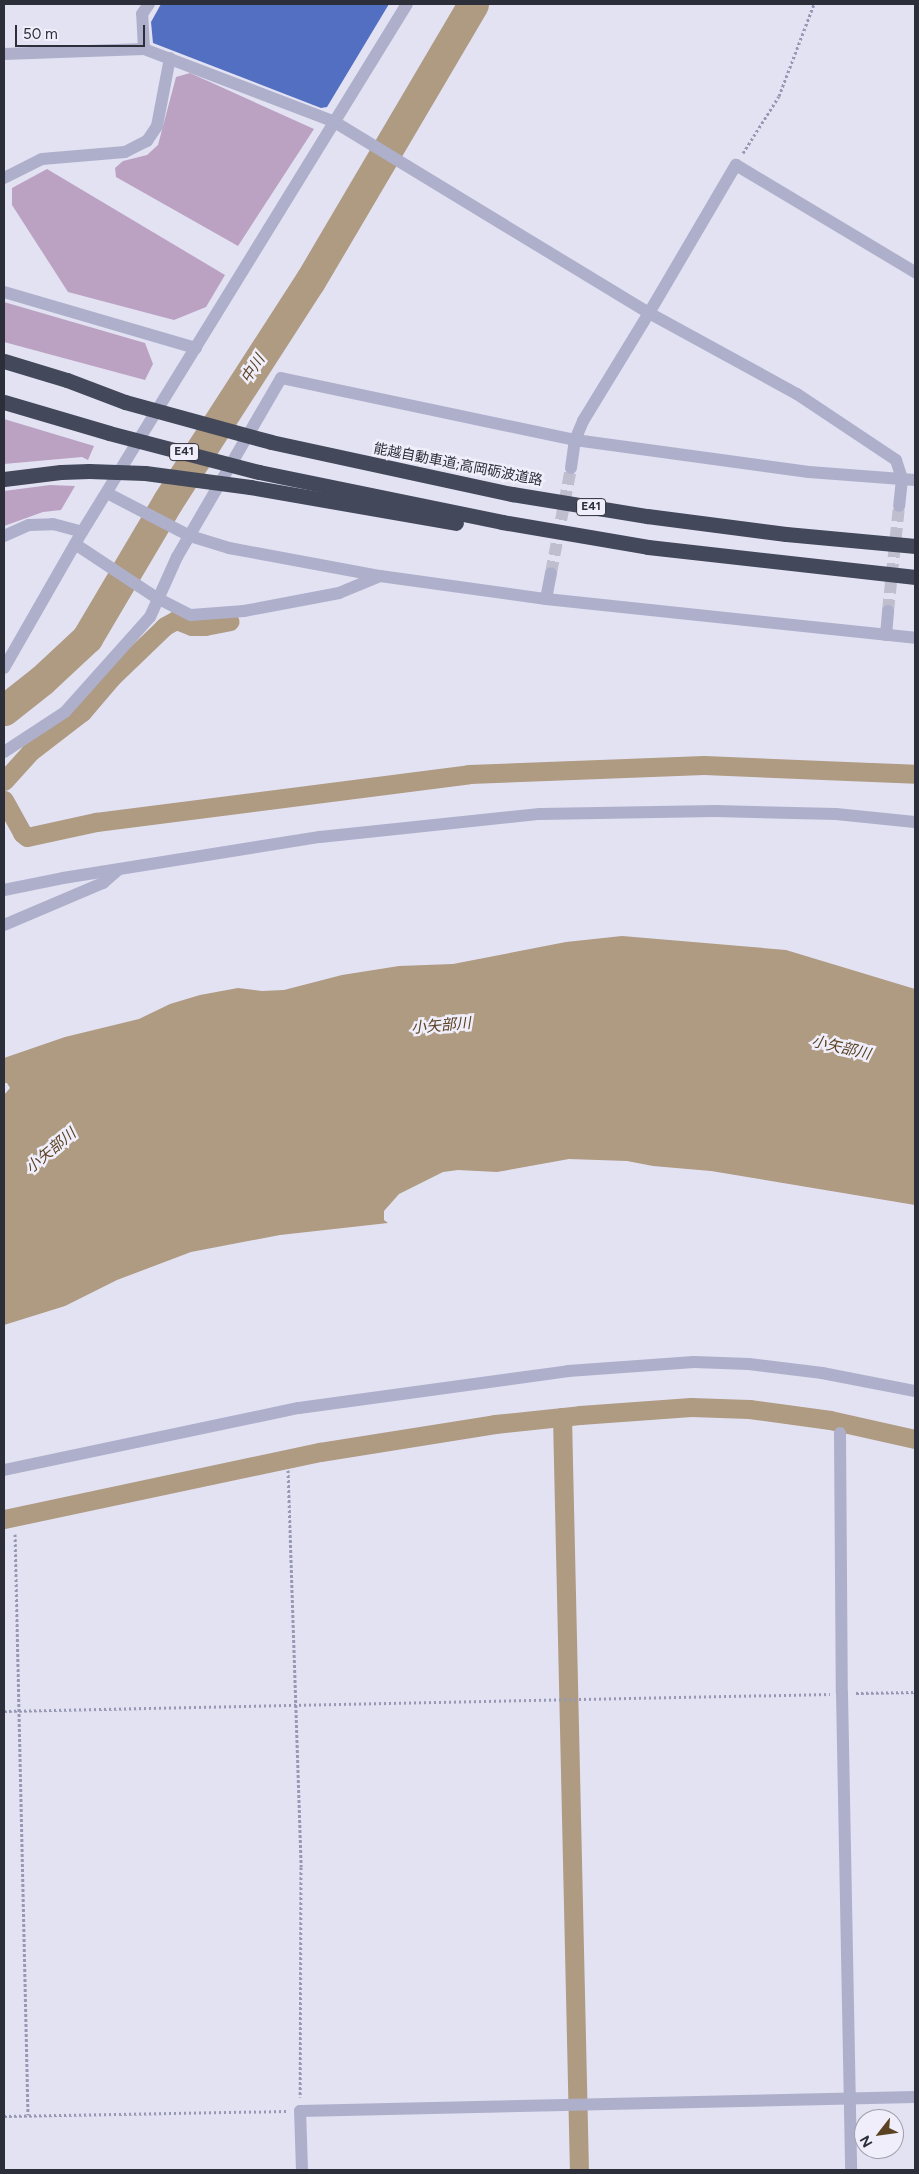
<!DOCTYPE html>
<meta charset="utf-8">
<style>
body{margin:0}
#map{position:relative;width:919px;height:2174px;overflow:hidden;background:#e2e2f3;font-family:Figtree,"Noto Sans JP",sans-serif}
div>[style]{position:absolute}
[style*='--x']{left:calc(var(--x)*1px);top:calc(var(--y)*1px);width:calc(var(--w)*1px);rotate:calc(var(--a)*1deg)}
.green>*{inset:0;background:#bca2c2}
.water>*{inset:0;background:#af9a82}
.canal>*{height:19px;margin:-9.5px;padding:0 9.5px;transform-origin:9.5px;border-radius:9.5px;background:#af9a82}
.river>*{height:31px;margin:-15.5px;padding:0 15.5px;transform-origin:15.5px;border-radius:15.5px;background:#af9a82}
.building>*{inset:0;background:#526fc1}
.minor-tunnel>*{height:12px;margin-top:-6px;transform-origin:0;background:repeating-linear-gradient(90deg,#bebece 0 12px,transparent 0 18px)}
.path>*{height:3px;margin-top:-1.5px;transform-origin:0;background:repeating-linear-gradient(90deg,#9698b4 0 2.5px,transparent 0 5px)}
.minor>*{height:12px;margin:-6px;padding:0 6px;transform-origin:6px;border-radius:6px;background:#aeafcb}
.highway>*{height:15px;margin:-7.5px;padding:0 7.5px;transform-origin:7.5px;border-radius:7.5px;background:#43485a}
.highway-bridge>*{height:15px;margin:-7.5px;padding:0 7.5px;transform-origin:7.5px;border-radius:7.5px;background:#43485a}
span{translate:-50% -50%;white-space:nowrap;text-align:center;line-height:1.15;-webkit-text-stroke:5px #efeefa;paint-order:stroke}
.shield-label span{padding:1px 4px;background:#efeefa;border:1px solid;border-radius:4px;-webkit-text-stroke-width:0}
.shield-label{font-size:12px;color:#2c2e3a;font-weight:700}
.street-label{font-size:14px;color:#2c2e3a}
.water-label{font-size:15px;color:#5a4222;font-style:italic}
.frame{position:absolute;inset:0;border:5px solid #2c2e3a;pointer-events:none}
.north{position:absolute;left:854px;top:2109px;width:50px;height:50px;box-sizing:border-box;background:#efeefa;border:1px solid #a1a1ad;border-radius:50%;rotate:240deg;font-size:14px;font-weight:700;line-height:20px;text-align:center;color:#2c2e3a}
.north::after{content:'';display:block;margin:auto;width:18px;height:22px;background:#5a4222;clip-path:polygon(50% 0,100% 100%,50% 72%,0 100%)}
.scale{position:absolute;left:15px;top:25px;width:130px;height:22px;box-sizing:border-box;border:2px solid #2c2e3a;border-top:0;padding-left:6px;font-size:15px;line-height:18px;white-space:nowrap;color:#2c2e3a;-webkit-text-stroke:4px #efeefa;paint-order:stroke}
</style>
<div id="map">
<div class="green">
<div style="clip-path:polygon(190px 73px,314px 129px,238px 246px,116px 177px,115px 168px,123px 161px,147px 155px,158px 145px,176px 77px)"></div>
<div style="clip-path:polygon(47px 169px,225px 275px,206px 307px,174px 320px,68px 292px,12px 205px,12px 188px)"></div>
<div style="clip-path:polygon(4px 302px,145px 343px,153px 364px,145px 380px,4px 342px)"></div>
<div style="clip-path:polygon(4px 419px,94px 446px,88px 460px,82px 457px,4px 464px)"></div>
<div style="clip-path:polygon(50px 485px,75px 486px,61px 510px,43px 512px,4px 526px,4px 491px)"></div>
</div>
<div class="water">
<div style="clip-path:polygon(622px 936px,786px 950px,915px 989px,915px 1205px,711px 1171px,653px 1166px,627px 1161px,569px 1159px,497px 1172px,458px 1170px,443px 1172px,399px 1194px,384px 1211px,384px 1220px,388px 1223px,280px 1235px,191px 1252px,117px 1280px,65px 1306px,4px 1325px,4px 1095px,10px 1088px,7px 1083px,4px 1083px,4px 1058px,65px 1037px,139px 1019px,170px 1004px,200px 995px,238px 988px,262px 991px,284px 990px,342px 975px,399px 966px,453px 964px,566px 942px)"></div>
</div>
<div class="canal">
<div style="--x:4;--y:781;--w:39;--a:-48"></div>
<div style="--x:30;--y:752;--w:66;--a:-37.6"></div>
<div style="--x:82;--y:712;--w:45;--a:-49.5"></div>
<div style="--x:111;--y:678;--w:75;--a:-43.9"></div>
<div style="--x:165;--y:626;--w:13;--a:-29"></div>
<div style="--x:176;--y:620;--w:17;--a:21"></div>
<div style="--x:192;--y:626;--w:13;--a:0"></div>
<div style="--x:205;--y:626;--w:25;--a:-11"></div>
<div style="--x:4;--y:800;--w:38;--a:61"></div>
<div style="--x:22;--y:833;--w:6;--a:39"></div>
<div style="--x:27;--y:837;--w:71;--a:-12.3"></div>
<div style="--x:96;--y:822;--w:376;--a:-7.3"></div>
<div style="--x:469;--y:774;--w:235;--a:-2.2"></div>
<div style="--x:704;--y:765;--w:211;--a:2.4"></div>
<div style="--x:562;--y:1417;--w:753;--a:88.71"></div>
<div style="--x:4;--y:1519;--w:323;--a:-12"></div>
<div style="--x:320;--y:1452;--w:177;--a:-9.1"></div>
<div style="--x:495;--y:1424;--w:85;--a:-6"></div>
<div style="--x:580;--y:1415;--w:111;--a:-4.1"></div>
<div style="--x:691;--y:1407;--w:58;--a:2"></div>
<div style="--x:749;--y:1409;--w:82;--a:7.7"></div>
<div style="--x:830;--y:1420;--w:87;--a:12.6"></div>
</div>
<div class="river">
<div style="--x:4;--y:710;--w:48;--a:-38.3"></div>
<div style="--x:42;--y:680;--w:62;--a:-43"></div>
<div style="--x:87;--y:638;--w:159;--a:-59.4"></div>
<div style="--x:168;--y:501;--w:262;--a:-57.2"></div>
<div style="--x:310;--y:281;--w:321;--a:-59.5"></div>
</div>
<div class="building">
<div style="clip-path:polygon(161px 4px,389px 4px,327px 107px,321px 108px,153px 43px,151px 22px)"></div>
</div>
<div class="minor-tunnel">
<div style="--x:551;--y:573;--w:107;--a:-79.2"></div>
<div style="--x:888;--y:611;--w:106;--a:-84"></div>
</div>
<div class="path">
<div style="--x:743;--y:153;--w:67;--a:-57.7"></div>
<div style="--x:779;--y:96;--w:98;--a:-69.2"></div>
<div style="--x:288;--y:1470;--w:397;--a:88.1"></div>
<div style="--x:301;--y:1867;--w:230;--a:90.2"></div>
<div style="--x:15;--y:1534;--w:581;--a:88.72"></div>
<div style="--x:856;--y:1693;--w:59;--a:-1"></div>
<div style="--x:4;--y:1711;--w:826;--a:-1.18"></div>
<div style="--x:4;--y:2116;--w:282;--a:-1"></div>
</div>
<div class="minor">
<div style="--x:144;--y:49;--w:35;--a:-93"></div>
<div style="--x:142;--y:14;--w:12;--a:-55"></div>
<div style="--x:4;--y:54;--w:140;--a:-2"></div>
<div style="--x:144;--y:49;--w:202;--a:20.9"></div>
<div style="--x:333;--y:121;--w:370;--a:31.3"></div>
<div style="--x:649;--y:313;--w:169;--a:28.7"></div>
<div style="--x:797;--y:394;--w:119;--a:33.7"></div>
<div style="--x:896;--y:460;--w:20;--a:72"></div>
<div style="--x:902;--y:479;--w:27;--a:96"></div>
<div style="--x:4;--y:178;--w:42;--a:-26.6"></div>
<div style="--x:42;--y:159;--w:83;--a:-4.8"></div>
<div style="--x:125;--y:152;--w:25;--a:-27"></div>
<div style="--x:147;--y:141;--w:18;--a:-56"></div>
<div style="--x:157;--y:126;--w:69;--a:-79.2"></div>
<div style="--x:4;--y:292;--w:200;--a:16.3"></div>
<div style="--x:571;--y:468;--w:28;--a:-82"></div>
<div style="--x:575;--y:440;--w:21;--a:-67"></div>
<div style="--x:583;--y:421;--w:127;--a:-58.6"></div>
<div style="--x:649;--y:313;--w:172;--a:-59.6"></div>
<div style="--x:736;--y:165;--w:209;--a:30.9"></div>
<div style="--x:107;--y:493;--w:93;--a:27.4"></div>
<div style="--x:190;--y:536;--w:41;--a:17.1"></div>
<div style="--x:229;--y:548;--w:154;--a:10.5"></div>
<div style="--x:380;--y:576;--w:168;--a:7.9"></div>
<div style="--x:546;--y:599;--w:371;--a:6"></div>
<div style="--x:4;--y:536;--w:27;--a:-24"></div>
<div style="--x:29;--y:525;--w:24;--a:-2"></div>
<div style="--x:53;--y:524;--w:30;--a:15"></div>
<div style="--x:75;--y:544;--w:98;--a:33.4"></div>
<div style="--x:157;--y:598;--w:38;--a:27"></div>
<div style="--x:191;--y:615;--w:53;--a:-4.3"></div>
<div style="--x:244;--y:611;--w:97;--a:-10.7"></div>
<div style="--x:339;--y:593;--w:44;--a:-22.5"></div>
<div style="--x:546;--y:599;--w:26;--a:-79"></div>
<div style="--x:886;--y:635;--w:24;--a:-85"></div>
<div style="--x:4;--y:668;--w:157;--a:-60.2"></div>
<div style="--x:82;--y:532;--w:620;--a:-58.39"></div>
<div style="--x:4;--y:752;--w:73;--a:-33.3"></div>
<div style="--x:65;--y:712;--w:127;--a:-48.2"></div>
<div style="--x:150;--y:617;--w:66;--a:-65.8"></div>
<div style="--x:177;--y:557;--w:207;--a:-59.8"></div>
<div style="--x:281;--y:378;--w:300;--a:11.9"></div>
<div style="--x:575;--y:440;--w:236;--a:7.8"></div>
<div style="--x:809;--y:472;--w:106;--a:4.3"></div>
<div style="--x:4;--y:890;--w:60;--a:-11.5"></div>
<div style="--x:63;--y:878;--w:260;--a:-9.1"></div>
<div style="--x:320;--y:837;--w:221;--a:-6"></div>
<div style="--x:540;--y:814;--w:175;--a:-1"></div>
<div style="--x:715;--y:811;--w:121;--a:1.4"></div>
<div style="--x:836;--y:814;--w:79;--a:5.8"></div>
<div style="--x:4;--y:925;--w:108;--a:-23"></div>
<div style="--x:103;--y:883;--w:21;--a:-41"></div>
<div style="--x:840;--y:1433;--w:260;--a:89.6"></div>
<div style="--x:842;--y:1693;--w:477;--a:88.9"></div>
<div style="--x:4;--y:1470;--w:301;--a:-11.9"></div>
<div style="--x:299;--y:1408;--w:272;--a:-7.8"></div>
<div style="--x:568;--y:1371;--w:126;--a:-4.1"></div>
<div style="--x:694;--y:1362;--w:55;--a:2.1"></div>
<div style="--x:749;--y:1364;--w:74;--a:7"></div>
<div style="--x:822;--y:1373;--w:95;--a:11"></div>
<div style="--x:302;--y:2170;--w:59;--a:-91.9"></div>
<div style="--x:300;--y:2111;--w:615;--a:-1.3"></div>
</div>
<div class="highway">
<div style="--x:4;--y:361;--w:66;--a:16.8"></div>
<div style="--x:67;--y:380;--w:62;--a:20.8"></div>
<div style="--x:4;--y:402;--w:109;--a:16.4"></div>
<div style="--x:271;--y:442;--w:247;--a:12.2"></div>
<div style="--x:512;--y:494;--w:137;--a:9.3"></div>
<div style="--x:647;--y:516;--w:140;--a:7.4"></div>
<div style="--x:786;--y:534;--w:130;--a:5.3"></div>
<div style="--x:259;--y:472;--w:248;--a:11.6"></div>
<div style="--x:502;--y:522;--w:148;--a:9.7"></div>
<div style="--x:648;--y:547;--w:269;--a:6.4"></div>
<div style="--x:4;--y:479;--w:57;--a:-7"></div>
<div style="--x:61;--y:472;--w:28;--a:-2"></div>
<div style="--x:250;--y:487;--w:209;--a:9.9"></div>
</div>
<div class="highway-bridge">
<div style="--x:125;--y:402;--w:151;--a:15.3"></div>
<div style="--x:109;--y:433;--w:155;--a:14.6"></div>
<div style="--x:89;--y:471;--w:56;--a:2"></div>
<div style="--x:145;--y:473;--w:106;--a:7.6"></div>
</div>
<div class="shield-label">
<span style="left:184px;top:452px">E41</span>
<span style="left:591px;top:507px">E41</span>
</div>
<div class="street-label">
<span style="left:458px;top:465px;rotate:11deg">能越自動車道;高岡砺波道路</span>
</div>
<div class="water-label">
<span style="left:253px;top:369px;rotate:-57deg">中川</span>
<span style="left:441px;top:1026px;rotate:-5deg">小矢部川</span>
<span style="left:841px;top:1048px;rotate:13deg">小矢部川</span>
<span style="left:51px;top:1151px;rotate:-40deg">小矢部川</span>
</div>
<div class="frame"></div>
<div class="north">N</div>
<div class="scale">50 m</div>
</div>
